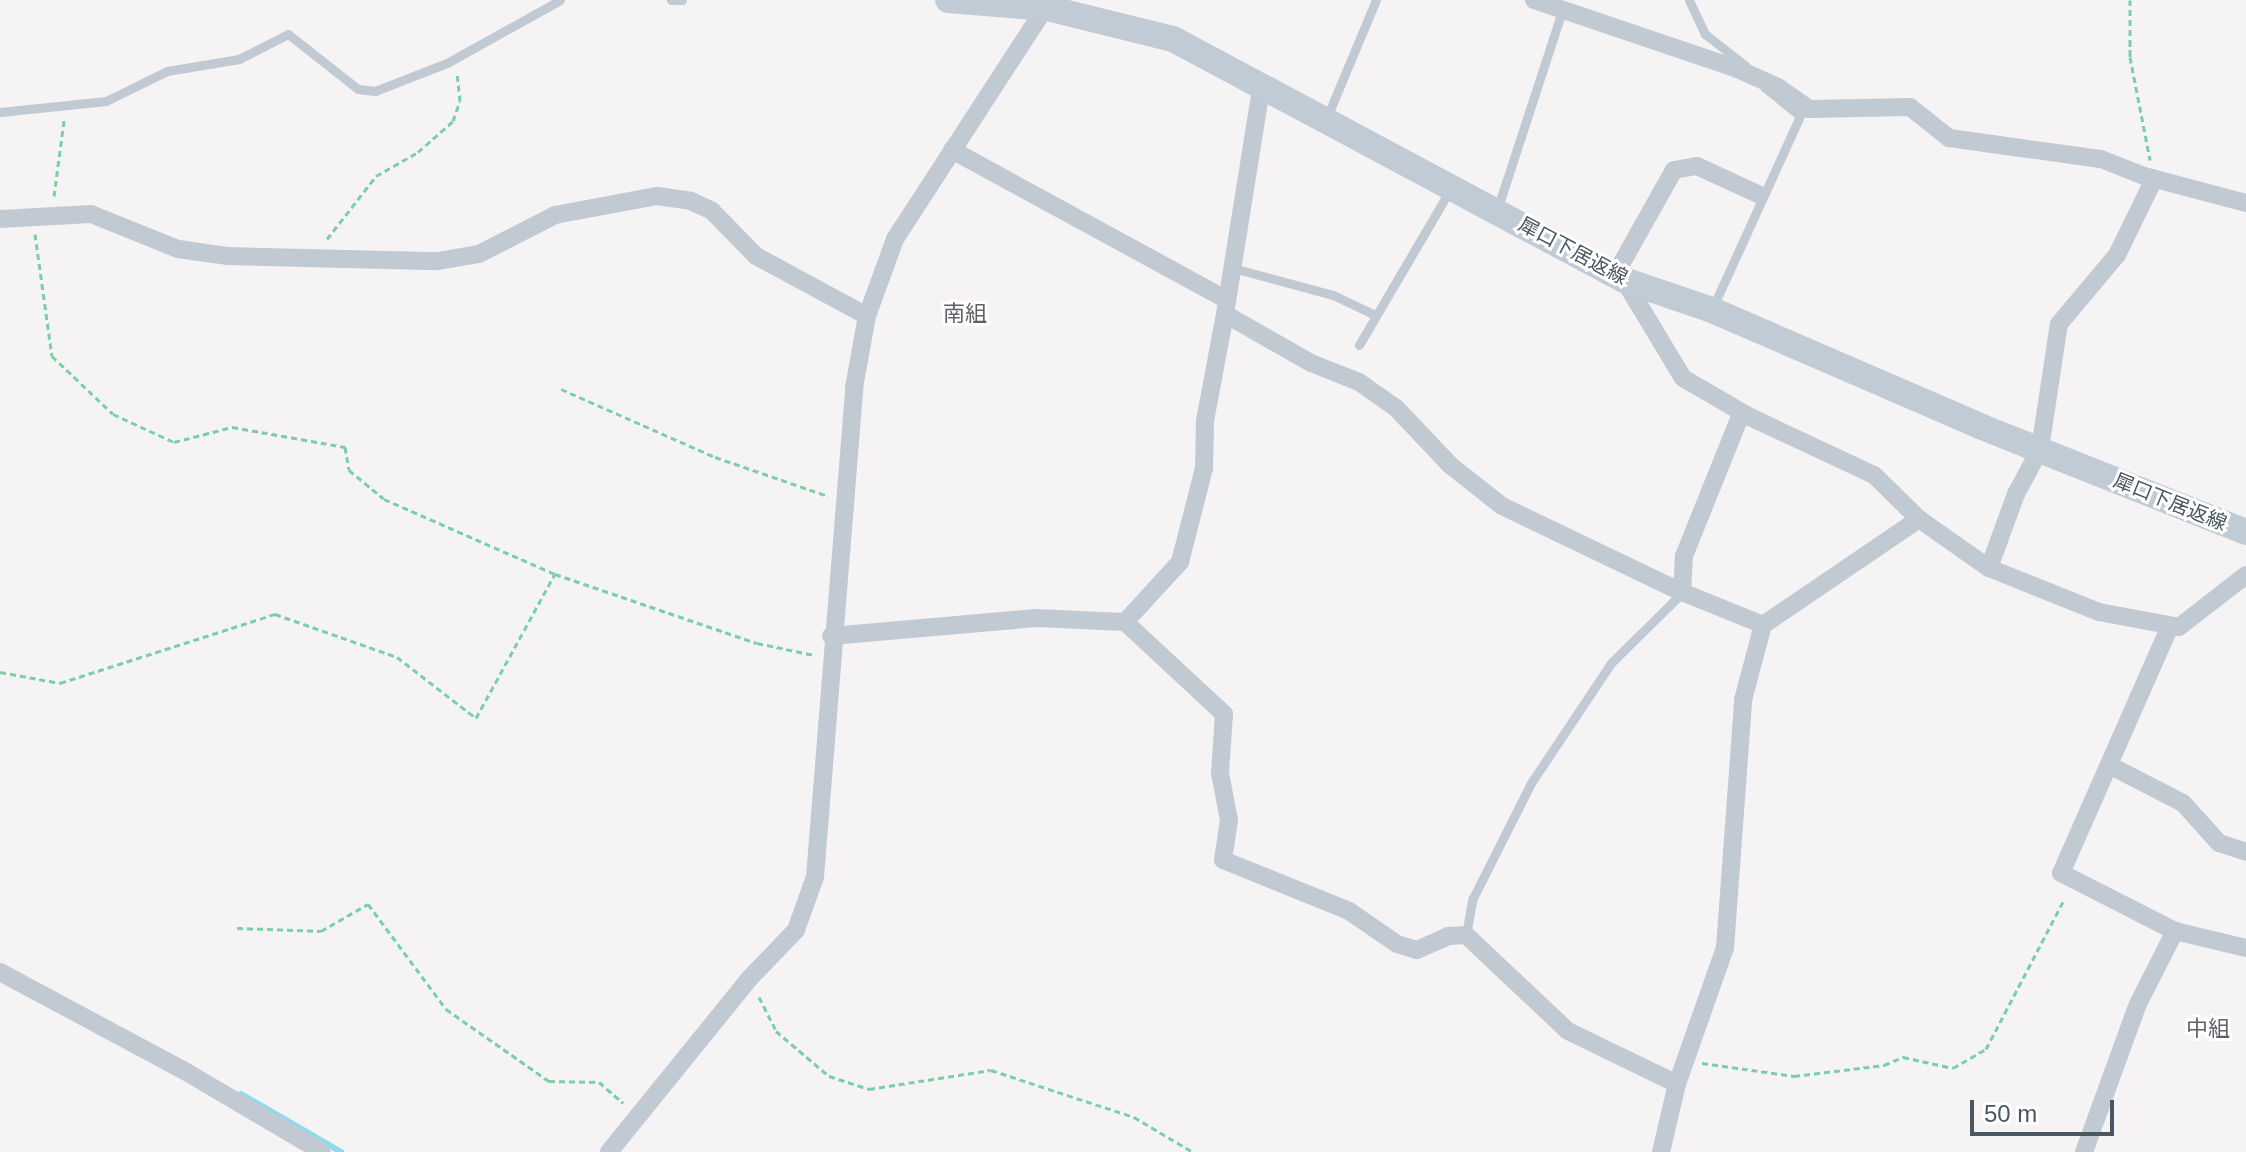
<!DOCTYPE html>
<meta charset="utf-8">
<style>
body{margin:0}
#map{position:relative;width:2246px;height:1152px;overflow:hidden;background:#f5f3f3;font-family:Helvetica,"Noto Sans JP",sans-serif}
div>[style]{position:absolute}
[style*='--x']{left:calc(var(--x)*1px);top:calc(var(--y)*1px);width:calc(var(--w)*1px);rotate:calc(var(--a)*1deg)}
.stream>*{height:6px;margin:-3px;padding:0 3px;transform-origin:3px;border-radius:3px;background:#90daee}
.path>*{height:3px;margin-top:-1.5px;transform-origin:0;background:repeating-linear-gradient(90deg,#7ad0a6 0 6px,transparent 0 10px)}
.lane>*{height:9px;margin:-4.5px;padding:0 4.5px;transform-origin:4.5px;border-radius:4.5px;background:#c1cad2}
.street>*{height:18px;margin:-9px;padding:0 9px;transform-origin:9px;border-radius:9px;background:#c1cad2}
.secondary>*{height:26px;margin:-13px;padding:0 13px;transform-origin:13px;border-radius:13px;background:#c1cbd6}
span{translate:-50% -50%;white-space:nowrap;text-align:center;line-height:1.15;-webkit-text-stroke:6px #fff;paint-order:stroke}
.street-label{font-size:20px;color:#4a5661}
.neighbourhood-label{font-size:22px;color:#5f6368}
.scale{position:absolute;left:1970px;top:1100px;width:144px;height:36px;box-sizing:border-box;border:4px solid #4a5661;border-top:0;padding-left:10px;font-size:24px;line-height:28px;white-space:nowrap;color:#4a5661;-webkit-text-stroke:6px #fff;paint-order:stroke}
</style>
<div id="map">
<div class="stream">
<div style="--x:241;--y:1094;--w:116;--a:30.1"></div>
</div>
<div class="path">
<div style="--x:2130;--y:0;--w:57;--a:90"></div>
<div style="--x:2130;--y:57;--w:105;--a:79"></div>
<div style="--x:54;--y:196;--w:76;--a:-82.4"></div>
<div style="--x:35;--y:234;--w:123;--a:82.1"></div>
<div style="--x:52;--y:356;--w:84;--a:43.6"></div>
<div style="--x:113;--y:414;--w:67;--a:24.7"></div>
<div style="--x:174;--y:442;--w:60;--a:-14.5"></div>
<div style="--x:232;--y:427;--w:115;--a:10"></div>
<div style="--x:345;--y:447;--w:23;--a:80"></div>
<div style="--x:349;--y:470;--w:45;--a:39.6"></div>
<div style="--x:384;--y:499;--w:187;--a:23.7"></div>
<div style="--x:555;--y:574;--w:213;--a:18.9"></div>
<div style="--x:757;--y:643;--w:58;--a:11.9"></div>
<div style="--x:327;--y:239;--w:80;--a:-52.1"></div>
<div style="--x:376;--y:176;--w:48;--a:-29.7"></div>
<div style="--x:418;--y:152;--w:47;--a:-41.5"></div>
<div style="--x:453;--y:121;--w:21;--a:-71"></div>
<div style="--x:460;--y:101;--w:28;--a:-96"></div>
<div style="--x:561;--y:389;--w:168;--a:23.8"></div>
<div style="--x:715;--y:457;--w:120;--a:19"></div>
<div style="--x:0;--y:672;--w:61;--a:10.4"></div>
<div style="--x:60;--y:683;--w:226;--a:-17.8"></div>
<div style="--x:275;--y:614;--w:129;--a:19.4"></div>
<div style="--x:397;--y:657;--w:100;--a:37.7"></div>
<div style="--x:476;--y:718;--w:164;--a:-61.3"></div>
<div style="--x:237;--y:928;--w:84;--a:2"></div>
<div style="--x:321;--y:931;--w:54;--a:-29.9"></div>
<div style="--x:368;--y:904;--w:131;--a:53.4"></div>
<div style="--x:446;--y:1009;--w:126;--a:35"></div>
<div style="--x:549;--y:1081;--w:50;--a:1.1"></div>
<div style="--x:599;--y:1082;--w:32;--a:41"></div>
<div style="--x:759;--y:997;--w:38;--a:63"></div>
<div style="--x:776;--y:1031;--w:70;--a:40.3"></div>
<div style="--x:829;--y:1076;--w:42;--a:18"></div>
<div style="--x:869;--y:1089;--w:123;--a:-8.9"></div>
<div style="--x:991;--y:1070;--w:151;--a:18.2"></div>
<div style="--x:1134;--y:1117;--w:69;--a:30.7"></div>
<div style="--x:1702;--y:1063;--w:93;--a:8"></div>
<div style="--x:1794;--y:1076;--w:91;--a:-7"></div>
<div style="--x:1884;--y:1065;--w:21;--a:-23"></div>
<div style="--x:1903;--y:1057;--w:51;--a:12.4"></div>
<div style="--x:1953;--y:1068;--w:38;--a:-30"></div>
<div style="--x:1986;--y:1049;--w:170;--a:-62.4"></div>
</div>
<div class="lane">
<div style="--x:671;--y:0;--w:11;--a:0"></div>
<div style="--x:1689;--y:0;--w:38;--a:65"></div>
<div style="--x:1705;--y:34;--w:52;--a:38"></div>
<div style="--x:0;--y:112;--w:107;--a:-5.9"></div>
<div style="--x:106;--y:101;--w:68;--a:-26.2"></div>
<div style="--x:167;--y:71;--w:73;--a:-9.5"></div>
<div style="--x:239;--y:59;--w:55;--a:-27"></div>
<div style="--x:288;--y:34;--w:89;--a:38.2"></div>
<div style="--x:358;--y:89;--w:17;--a:7"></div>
<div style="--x:375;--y:91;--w:77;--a:-21.3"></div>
<div style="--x:447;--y:63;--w:129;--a:-29.1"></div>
<div style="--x:1327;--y:117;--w:127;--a:-67.3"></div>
<div style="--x:1497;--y:210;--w:209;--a:-71.9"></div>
<div style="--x:1233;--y:268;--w:104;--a:15.1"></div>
<div style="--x:1333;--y:295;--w:44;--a:25.4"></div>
<div style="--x:1713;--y:307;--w:210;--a:-65.5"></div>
<div style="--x:1800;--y:116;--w:46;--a:-141.1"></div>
<div style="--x:1359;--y:345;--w:182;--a:-59.6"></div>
<div style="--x:1466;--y:935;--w:36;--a:-80"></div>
<div style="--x:1472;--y:900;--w:131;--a:-63.2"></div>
<div style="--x:1531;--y:783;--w:144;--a:-56.3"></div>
<div style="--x:1611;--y:663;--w:100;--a:-44.6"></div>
</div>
<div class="street">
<div style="--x:1534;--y:0;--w:212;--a:18.7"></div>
<div style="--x:1735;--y:68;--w:47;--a:23.8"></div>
<div style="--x:1778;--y:87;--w:38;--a:35"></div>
<div style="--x:1809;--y:109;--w:101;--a:-1.1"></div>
<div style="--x:1910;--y:107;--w:50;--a:38.5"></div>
<div style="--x:1949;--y:138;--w:153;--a:7.9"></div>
<div style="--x:2101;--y:159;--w:46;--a:21.6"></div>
<div style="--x:2144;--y:176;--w:106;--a:14.8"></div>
<div style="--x:1262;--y:83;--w:234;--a:99.1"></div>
<div style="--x:1225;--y:314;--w:99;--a:29.7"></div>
<div style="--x:1311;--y:363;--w:52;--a:21.6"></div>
<div style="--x:1359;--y:382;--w:45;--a:35.1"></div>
<div style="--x:1396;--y:408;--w:79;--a:46.5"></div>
<div style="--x:1450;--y:465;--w:66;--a:38.3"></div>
<div style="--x:1502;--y:506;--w:194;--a:25.6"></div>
<div style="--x:1677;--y:590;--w:93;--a:22.1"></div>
<div style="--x:952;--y:150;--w:313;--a:28.6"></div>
<div style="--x:0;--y:219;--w:91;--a:-3.1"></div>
<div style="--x:91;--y:214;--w:94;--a:21.9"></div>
<div style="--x:178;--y:249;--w:49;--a:8.1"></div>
<div style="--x:227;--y:256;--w:211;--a:1.4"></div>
<div style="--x:438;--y:261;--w:42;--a:-9.7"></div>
<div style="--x:479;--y:254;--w:85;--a:-27.2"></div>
<div style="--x:555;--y:215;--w:104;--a:-10.6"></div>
<div style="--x:657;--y:196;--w:34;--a:8"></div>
<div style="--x:691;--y:201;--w:23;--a:25"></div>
<div style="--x:712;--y:211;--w:63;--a:45.6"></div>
<div style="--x:756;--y:256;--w:126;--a:28.4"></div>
<div style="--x:1615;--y:275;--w:120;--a:-60.7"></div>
<div style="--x:1674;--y:170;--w:23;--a:-10"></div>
<div style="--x:1697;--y:166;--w:69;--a:24.7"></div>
<div style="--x:1624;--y:280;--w:114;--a:59"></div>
<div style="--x:1683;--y:378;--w:78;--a:30.2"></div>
<div style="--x:1750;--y:417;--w:137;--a:25.1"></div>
<div style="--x:1874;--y:475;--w:63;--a:44.4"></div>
<div style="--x:1919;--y:519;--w:85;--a:35"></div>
<div style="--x:1989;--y:568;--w:118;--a:21.8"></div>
<div style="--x:2099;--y:612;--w:81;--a:10.6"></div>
<div style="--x:2179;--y:627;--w:85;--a:-37.8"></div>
<div style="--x:1225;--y:314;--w:109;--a:100.6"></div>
<div style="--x:1205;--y:421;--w:47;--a:91.2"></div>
<div style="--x:1204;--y:468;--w:97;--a:104.3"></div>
<div style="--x:1180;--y:562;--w:81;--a:132.5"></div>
<div style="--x:1125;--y:622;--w:135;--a:42.9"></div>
<div style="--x:1224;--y:714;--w:59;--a:93.9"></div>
<div style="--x:1220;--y:773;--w:48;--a:79.2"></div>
<div style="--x:1229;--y:820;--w:40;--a:98.5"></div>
<div style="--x:1223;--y:860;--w:136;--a:22"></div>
<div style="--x:1349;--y:911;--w:58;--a:34.5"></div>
<div style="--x:1397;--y:944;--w:21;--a:17"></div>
<div style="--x:1417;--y:950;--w:34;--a:-24"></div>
<div style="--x:1448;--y:936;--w:18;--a:-3"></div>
<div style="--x:1466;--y:935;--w:140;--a:43.3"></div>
<div style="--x:1568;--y:1031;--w:121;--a:25.9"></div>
<div style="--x:1989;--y:568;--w:79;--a:-70"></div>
<div style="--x:2016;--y:494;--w:51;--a:-61.9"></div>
<div style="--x:2040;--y:449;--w:126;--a:-81.4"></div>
<div style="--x:2059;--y:324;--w:90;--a:-50"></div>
<div style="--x:2117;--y:255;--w:85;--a:-64"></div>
<div style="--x:1682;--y:593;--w:37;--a:-87"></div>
<div style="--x:1684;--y:556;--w:155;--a:-68.1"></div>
<div style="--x:2170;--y:626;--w:270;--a:113.8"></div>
<div style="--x:2061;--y:873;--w:128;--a:27"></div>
<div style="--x:2175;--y:931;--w:73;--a:13.5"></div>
<div style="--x:831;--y:636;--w:206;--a:-5"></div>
<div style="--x:1036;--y:618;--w:89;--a:2.6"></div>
<div style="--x:2109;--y:765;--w:83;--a:27.2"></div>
<div style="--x:2183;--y:803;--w:54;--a:48"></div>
<div style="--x:2219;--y:843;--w:28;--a:18"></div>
<div style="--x:0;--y:972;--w:208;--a:28.2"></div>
<div style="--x:183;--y:1070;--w:161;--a:30.5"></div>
<div style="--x:609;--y:1152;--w:223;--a:-51"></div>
<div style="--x:749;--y:979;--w:68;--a:-46.2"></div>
<div style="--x:796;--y:930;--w:56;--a:-70.3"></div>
<div style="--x:815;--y:877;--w:491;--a:-85.4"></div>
<div style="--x:854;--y:388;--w:73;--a:-79.8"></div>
<div style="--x:867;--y:316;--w:82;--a:-70"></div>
<div style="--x:895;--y:239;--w:285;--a:-57"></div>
<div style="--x:1661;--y:1152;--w:70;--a:-76.8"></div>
<div style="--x:1677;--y:1084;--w:144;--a:-70.6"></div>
<div style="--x:1725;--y:948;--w:249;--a:-85.8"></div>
<div style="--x:1743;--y:700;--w:78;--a:-75.1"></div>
<div style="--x:1763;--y:625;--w:189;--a:-34.2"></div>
<div style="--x:2084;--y:1152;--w:158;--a:-70"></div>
<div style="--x:2138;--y:1004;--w:82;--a:-63.1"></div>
</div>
<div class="secondary">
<div style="--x:948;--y:0;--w:99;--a:4.6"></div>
<div style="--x:1047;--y:8;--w:130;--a:13.8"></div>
<div style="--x:1173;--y:39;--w:511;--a:28.12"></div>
<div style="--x:1624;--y:280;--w:93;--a:18.8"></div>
<div style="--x:1712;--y:310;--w:294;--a:23.4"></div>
<div style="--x:1982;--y:427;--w:284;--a:21.7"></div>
</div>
<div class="street-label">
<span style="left:1573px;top:251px;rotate:28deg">犀口下居返線</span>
<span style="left:2170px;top:502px;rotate:22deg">犀口下居返線</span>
</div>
<div class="neighbourhood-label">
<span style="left:965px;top:314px">南組</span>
<span style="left:2208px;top:1029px">中組</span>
</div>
<div class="scale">50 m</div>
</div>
